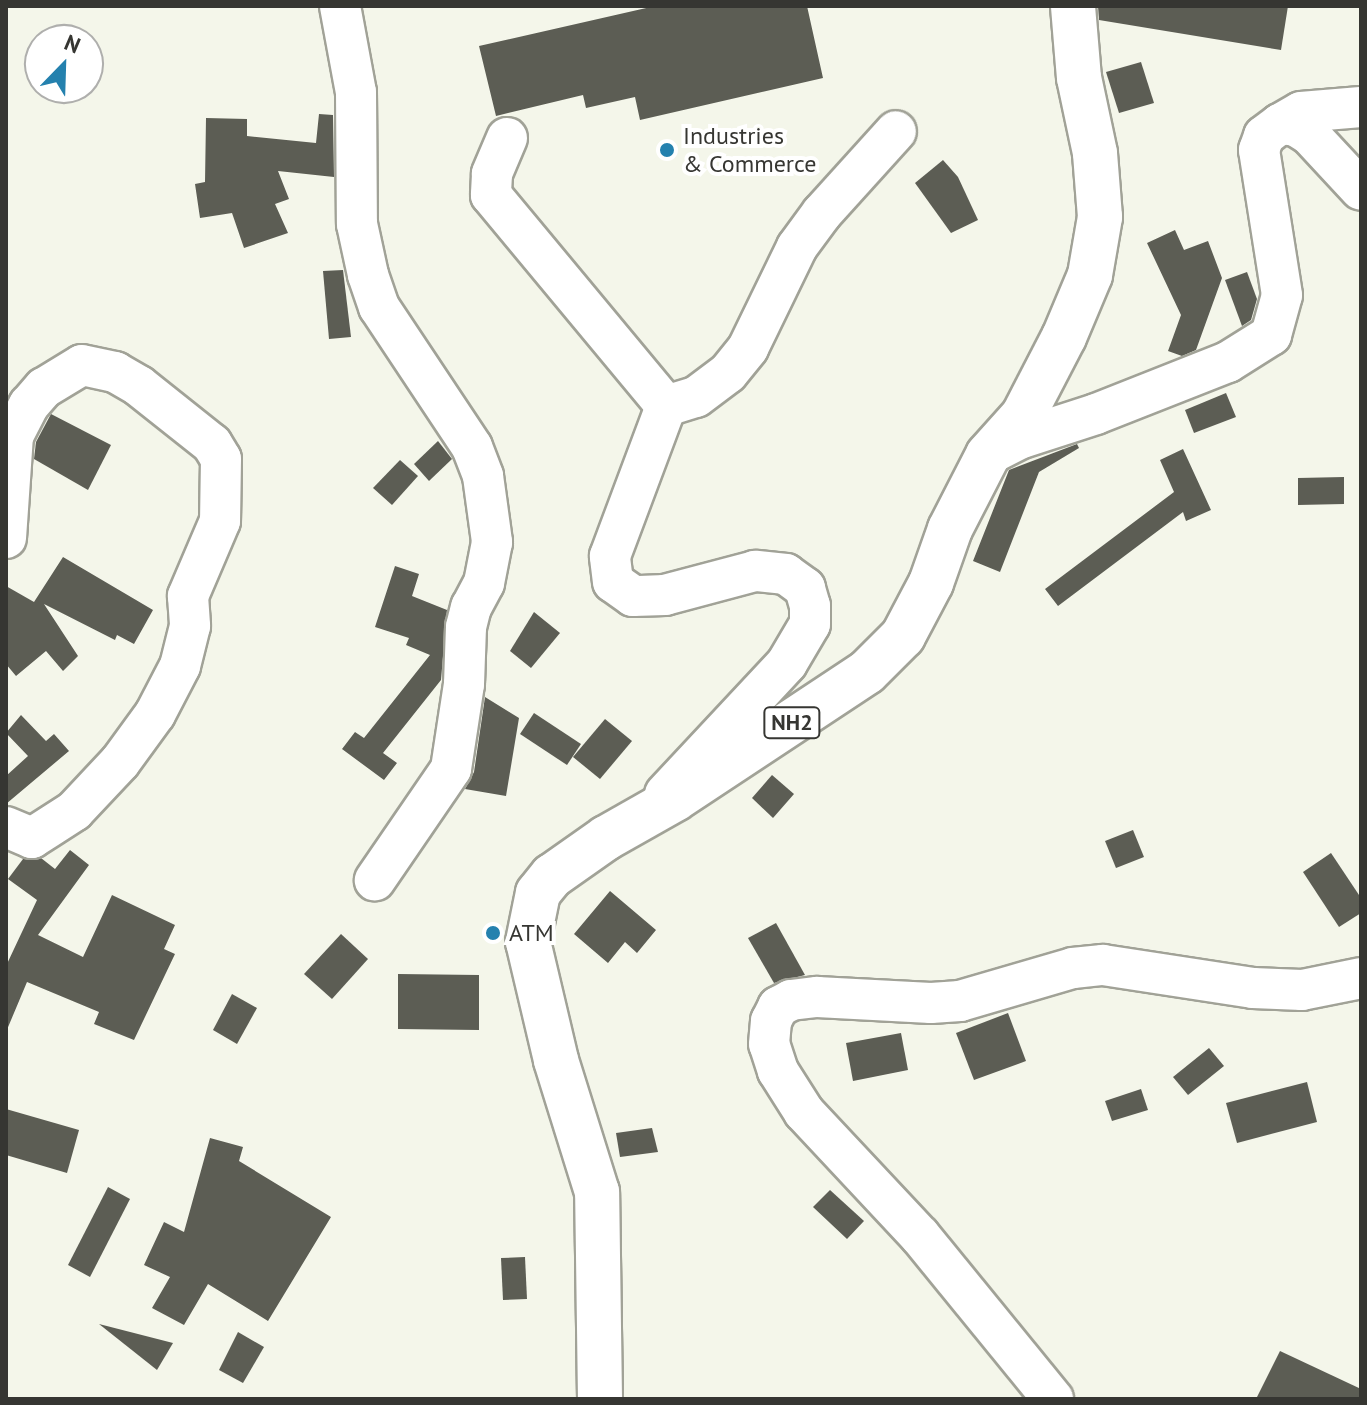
<!DOCTYPE html>
<style>
body{margin:0}
#map{position:relative;width:1367px;height:1405px;overflow:hidden;background:#f4f6ea;font-family:"PT Sans",sans-serif}
div>[style]{position:absolute}
[style*='--x']{left:calc(var(--x)*1px);top:calc(var(--y)*1px);width:calc(var(--w)*1px);rotate:calc(var(--a)*1deg)}
.building>*{inset:0;background:#5c5d54}
.roads{filter:drop-shadow(2px 0 #a1a297) drop-shadow(-2px 0 #a1a297) drop-shadow(0 2px #a1a297) drop-shadow(0 -2px #a1a297)}
.minor>*{height:40px;margin:-20px;padding:0 20px;transform-origin:20px;border-radius:20px;background:#fff}
.highway>*{height:44px;margin:-22px;padding:0 22px;transform-origin:22px;border-radius:22px;background:#fff}
.dots>*{width:22px;height:22px;translate:-50% -50%;box-sizing:border-box;border:4px solid #fff;border-radius:50%}
span{translate:-50% -50%;white-space:nowrap;text-align:center;line-height:1.15;-webkit-text-stroke:8px #fff;paint-order:stroke}
.shield-label span{padding:2px 6px;background:#fff;border:2px solid;border-radius:6px;-webkit-text-stroke-width:0}
.shield-label{font-size:22px;color:#363632;font-weight:700}
.poi-label{font-size:24px;color:#363632}
.left{translate:0 -50%;text-align:left}
.frame{position:absolute;inset:0;border:8px solid #363632;pointer-events:none}
.north{position:absolute;left:24px;top:24px;width:80px;height:80px;box-sizing:border-box;background:#fff;border:2px solid #afafad;border-radius:50%;rotate:23deg;font-size:22px;font-weight:700;line-height:32px;text-align:center;color:#363632}
.north::after{content:'';display:block;margin:auto;width:28px;height:36px;background:#2481ae;clip-path:polygon(50% 0,100% 100%,50% 72%,0 100%)}
</style>
<div id="map">
<div class="building">
<div style="clip-path:polygon(655px 6px,807px 6px,823px 78px,640px 120px,635px 97px,586px 108px,583px 95px,496px 116px,479px 46px)"></div>
<div style="clip-path:polygon(1098px 6px,1288px 6px,1281px 50px,1099px 20px)"></div>
<div style="clip-path:polygon(1141px 62px,1154px 103px,1119px 113px,1106px 72px)"></div>
<div style="clip-path:polygon(319px 114px,333px 115px,334px 177px,278px 171px,289px 199px,275px 204px,288px 233px,244px 248px,232px 213px,200px 218px,195px 184px,205px 182px,206px 118px,247px 119px,247px 136px,316px 143px)"></div>
<div style="clip-path:polygon(943px 160px,958px 177px,978px 220px,951px 233px,915px 183px)"></div>
<div style="clip-path:polygon(1175px 230px,1184px 250px,1208px 241px,1222px 278px,1196px 350px,1182px 356px,1168px 351px,1181px 315px,1147px 243px)"></div>
<div style="clip-path:polygon(343px 270px,351px 337px,329px 339px,323px 271px)"></div>
<div style="clip-path:polygon(1247px 272px,1257px 299px,1251px 320px,1242px 326px,1225px 280px)"></div>
<div style="clip-path:polygon(1226px 393px,1236px 417px,1194px 433px,1185px 410px)"></div>
<div style="clip-path:polygon(51px 414px,111px 445px,88px 490px,34px 459px,36px 442px)"></div>
<div style="clip-path:polygon(438px 441px,452px 459px,429px 481px,414px 464px)"></div>
<div style="clip-path:polygon(1077px 444px,1079px 448px,1039px 472px,1000px 572px,973px 561px,1009px 470px)"></div>
<div style="clip-path:polygon(1183px 449px,1211px 510px,1186px 521px,1183px 512px,1058px 606px,1045px 589px,1174px 492px,1160px 460px)"></div>
<div style="clip-path:polygon(400px 460px,418px 476px,392px 505px,373px 488px)"></div>
<div style="clip-path:polygon(1344px 477px,1344px 504px,1298px 505px,1298px 478px)"></div>
<div style="clip-path:polygon(63px 557px,153px 610px,134px 644px,117px 635px,115px 640px,44px 604px,78px 656px,63px 671px,46px 651px,16px 676px,6px 664px,6px 586px,34px 602px)"></div>
<div style="clip-path:polygon(395px 566px,419px 574px,412px 596px,447px 610px,441px 680px,383px 753px,397px 763px,384px 780px,342px 749px,355px 732px,364px 738px,430px 655px,406px 645px,409px 638px,375px 627px)"></div>
<div style="clip-path:polygon(534px 612px,560px 633px,531px 668px,510px 651px)"></div>
<div style="clip-path:polygon(485px 697px,519px 718px,506px 796px,465px 789px,474px 772px)"></div>
<div style="clip-path:polygon(534px 713px,581px 744px,567px 765px,520px 734px)"></div>
<div style="clip-path:polygon(21px 715px,46px 741px,54px 734px,69px 751px,6px 804px,6px 776px,28px 756px,6px 733px)"></div>
<div style="clip-path:polygon(605px 719px,632px 741px,600px 779px,573px 757px)"></div>
<div style="clip-path:polygon(772px 775px,794px 794px,773px 818px,752px 798px)"></div>
<div style="clip-path:polygon(1133px 830px,1144px 857px,1116px 868px,1105px 841px)"></div>
<div style="clip-path:polygon(70px 850px,89px 865px,38px 935px,83px 957px,112px 895px,175px 925px,164px 949px,175px 954px,134px 1040px,94px 1024px,99px 1012px,27px 982px,6px 1032px,6px 966px,37px 900px,8px 879px,23px 859px,41px 858px,55px 869px)"></div>
<div style="clip-path:polygon(1331px 853px,1361px 898px,1361px 913px,1339px 927px,1303px 872px)"></div>
<div style="clip-path:polygon(610px 891px,656px 930px,637px 953px,625px 942px,608px 963px,574px 934px)"></div>
<div style="clip-path:polygon(776px 923px,805px 975px,774px 983px,748px 938px)"></div>
<div style="clip-path:polygon(341px 934px,368px 959px,332px 999px,304px 974px)"></div>
<div style="clip-path:polygon(398px 974px,479px 975px,479px 1030px,398px 1029px)"></div>
<div style="clip-path:polygon(232px 994px,257px 1008px,237px 1044px,213px 1030px)"></div>
<div style="clip-path:polygon(1008px 1013px,1026px 1061px,974px 1080px,956px 1033px)"></div>
<div style="clip-path:polygon(901px 1033px,908px 1070px,853px 1081px,846px 1043px)"></div>
<div style="clip-path:polygon(1209px 1048px,1224px 1066px,1188px 1095px,1173px 1077px)"></div>
<div style="clip-path:polygon(1307px 1082px,1317px 1122px,1237px 1143px,1226px 1103px)"></div>
<div style="clip-path:polygon(1141px 1089px,1148px 1110px,1112px 1121px,1105px 1101px)"></div>
<div style="clip-path:polygon(6px 1109px,79px 1130px,67px 1173px,6px 1155px)"></div>
<div style="clip-path:polygon(652px 1128px,658px 1152px,620px 1157px,616px 1133px)"></div>
<div style="clip-path:polygon(210px 1138px,243px 1147px,239px 1161px,331px 1217px,268px 1321px,208px 1284px,184px 1325px,152px 1308px,170px 1277px,144px 1265px,164px 1222px,184px 1232px)"></div>
<div style="clip-path:polygon(108px 1187px,130px 1199px,90px 1277px,68px 1265px)"></div>
<div style="clip-path:polygon(830px 1190px,864px 1221px,847px 1239px,813px 1207px)"></div>
<div style="clip-path:polygon(525px 1257px,527px 1299px,503px 1300px,501px 1258px)"></div>
<div style="clip-path:polygon(99px 1324px,173px 1343px,157px 1370px)"></div>
<div style="clip-path:polygon(238px 1332px,264px 1347px,243px 1383px,219px 1370px)"></div>
<div style="clip-path:polygon(1280px 1351px,1361px 1389px,1361px 1399px,1256px 1399px)"></div>
</div>
<div class="roads">
<div class="minor">
<div style="--x:340;--y:6;--w:87;--a:79.5"></div>
<div style="--x:356;--y:92;--w:132;--a:89.6"></div>
<div style="--x:357;--y:224;--w:52;--a:77.8"></div>
<div style="--x:368;--y:275;--w:34;--a:71"></div>
<div style="--x:379;--y:307;--w:168;--a:56.4"></div>
<div style="--x:472;--y:447;--w:31;--a:69"></div>
<div style="--x:483;--y:476;--w:67;--a:82.2"></div>
<div style="--x:492;--y:542;--w:42;--a:101"></div>
<div style="--x:484;--y:583;--w:27;--a:118"></div>
<div style="--x:471;--y:607;--w:21;--a:104"></div>
<div style="--x:466;--y:627;--w:57;--a:92"></div>
<div style="--x:464;--y:684;--w:86;--a:98.7"></div>
<div style="--x:451;--y:769;--w:135;--a:124.4"></div>
<div style="--x:1280;--y:124;--w:24;--a:-30"></div>
<div style="--x:1301;--y:112;--w:60;--a:-4.8"></div>
<div style="--x:507;--y:138;--w:39;--a:113"></div>
<div style="--x:492;--y:174;--w:21;--a:93"></div>
<div style="--x:491;--y:195;--w:274;--a:50.3"></div>
<div style="--x:988;--y:455;--w:38;--a:-27"></div>
<div style="--x:1022;--y:438;--w:78;--a:-18"></div>
<div style="--x:1096;--y:414;--w:142;--a:-21.5"></div>
<div style="--x:1228;--y:362;--w:51;--a:-32.1"></div>
<div style="--x:1271;--y:335;--w:41;--a:-74.6"></div>
<div style="--x:1282;--y:295;--w:147;--a:-99"></div>
<div style="--x:1259;--y:150;--w:15;--a:-70"></div>
<div style="--x:1264;--y:136;--w:20;--a:-37"></div>
<div style="--x:1280;--y:124;--w:16;--a:7"></div>
<div style="--x:1296;--y:126;--w:15;--a:32"></div>
<div style="--x:1309;--y:134;--w:76;--a:47.1"></div>
<div style="--x:6;--y:538;--w:102;--a:-86.1"></div>
<div style="--x:13;--y:436;--w:35;--a:-63"></div>
<div style="--x:29;--y:405;--w:23;--a:-49"></div>
<div style="--x:44;--y:388;--w:44;--a:-31.2"></div>
<div style="--x:82;--y:365;--w:34;--a:12"></div>
<div style="--x:115;--y:372;--w:28;--a:30"></div>
<div style="--x:139;--y:386;--w:93;--a:38.5"></div>
<div style="--x:212;--y:444;--w:17;--a:59"></div>
<div style="--x:221;--y:459;--w:62;--a:90.9"></div>
<div style="--x:220;--y:521;--w:82;--a:113.1"></div>
<div style="--x:188;--y:596;--w:30;--a:86"></div>
<div style="--x:190;--y:626;--w:41;--a:104"></div>
<div style="--x:180;--y:666;--w:54;--a:117.5"></div>
<div style="--x:155;--y:714;--w:59;--a:126.1"></div>
<div style="--x:120;--y:762;--w:67;--a:133.2"></div>
<div style="--x:74;--y:811;--w:50;--a:147.3"></div>
<div style="--x:32;--y:838;--w:28;--a:-157"></div>
<div style="--x:665;--y:794;--w:179;--a:-47"></div>
<div style="--x:787;--y:663;--w:45;--a:-59.5"></div>
<div style="--x:810;--y:624;--w:18;--a:-90"></div>
<div style="--x:810;--y:606;--w:19;--a:-106"></div>
<div style="--x:805;--y:588;--w:24;--a:-144"></div>
<div style="--x:786;--y:574;--w:31;--a:-174"></div>
<div style="--x:755;--y:571;--w:93;--a:165.1"></div>
<div style="--x:665;--y:595;--w:32;--a:178"></div>
<div style="--x:633;--y:596;--w:24;--a:-145"></div>
<div style="--x:613;--y:582;--w:26;--a:-97"></div>
<div style="--x:610;--y:556;--w:160;--a:-69.5"></div>
<div style="--x:666;--y:406;--w:31;--a:-17"></div>
<div style="--x:696;--y:397;--w:40;--a:-37"></div>
<div style="--x:728;--y:373;--w:32;--a:-51"></div>
<div style="--x:748;--y:348;--w:112;--a:-64.1"></div>
<div style="--x:797;--y:247;--w:42;--a:-53.7"></div>
<div style="--x:822;--y:213;--w:110;--a:-47.9"></div>
<div style="--x:1053;--y:1399;--w:210;--a:-129.2"></div>
<div style="--x:920;--y:1236;--w:170;--a:-133.1"></div>
<div style="--x:804;--y:1112;--w:49;--a:-122.4"></div>
<div style="--x:778;--y:1071;--w:28;--a:-108"></div>
<div style="--x:769;--y:1044;--w:23;--a:-85"></div>
<div style="--x:771;--y:1021;--w:16;--a:-63"></div>
<div style="--x:778;--y:1007;--w:15;--a:-28"></div>
<div style="--x:791;--y:1000;--w:26;--a:-7"></div>
<div style="--x:817;--y:997;--w:114;--a:3"></div>
<div style="--x:931;--y:1003;--w:29;--a:-4"></div>
<div style="--x:960;--y:1001;--w:118;--a:-16.3"></div>
<div style="--x:1073;--y:968;--w:30;--a:-6"></div>
<div style="--x:1103;--y:965;--w:152;--a:8.7"></div>
<div style="--x:1253;--y:988;--w:49;--a:2.3"></div>
<div style="--x:1302;--y:990;--w:60;--a:-11.5"></div>
</div>
<div class="highway">
<div style="--x:600;--y:1399;--w:207;--a:-90.8"></div>
<div style="--x:597;--y:1192;--w:138;--a:-107.3"></div>
<div style="--x:556;--y:1060;--w:121;--a:-103.3"></div>
<div style="--x:528;--y:942;--w:50;--a:-78.5"></div>
<div style="--x:538;--y:893;--w:22;--a:-51"></div>
<div style="--x:552;--y:876;--w:66;--a:-35.1"></div>
<div style="--x:606;--y:838;--w:79;--a:-29.5"></div>
<div style="--x:675;--y:799;--w:230;--a:-33.5"></div>
<div style="--x:867;--y:672;--w:51;--a:-45"></div>
<div style="--x:903;--y:636;--w:60;--a:-62.2"></div>
<div style="--x:931;--y:583;--w:57;--a:-70.6"></div>
<div style="--x:950;--y:529;--w:83;--a:-62.8"></div>
<div style="--x:988;--y:455;--w:52;--a:-48.1"></div>
<div style="--x:1023;--y:416;--w:89;--a:-62.6"></div>
<div style="--x:1064;--y:337;--w:67;--a:-67.2"></div>
<div style="--x:1090;--y:275;--w:59;--a:-80.2"></div>
<div style="--x:1100;--y:217;--w:64;--a:-94.5"></div>
<div style="--x:1095;--y:153;--w:77;--a:-102"></div>
<div style="--x:1079;--y:78;--w:72;--a:-94.8"></div>
</div>
</div>
<div class="dots">
<div style="left:667px;top:150px;background:#2481ae"></div>
<div style="left:493px;top:933px;background:#2481ae"></div>
</div>
<div class="shield-label">
<span style="left:792px;top:723px">NH2</span>
</div>
<div class="poi-label">
<span class="left" style="left:683px;top:150px">Industries<br>&amp; Commerce</span>
<span class="left" style="left:509px;top:933px">ATM</span>
</div>
<div class="frame"></div>
<div class="north">N</div>
</div>
